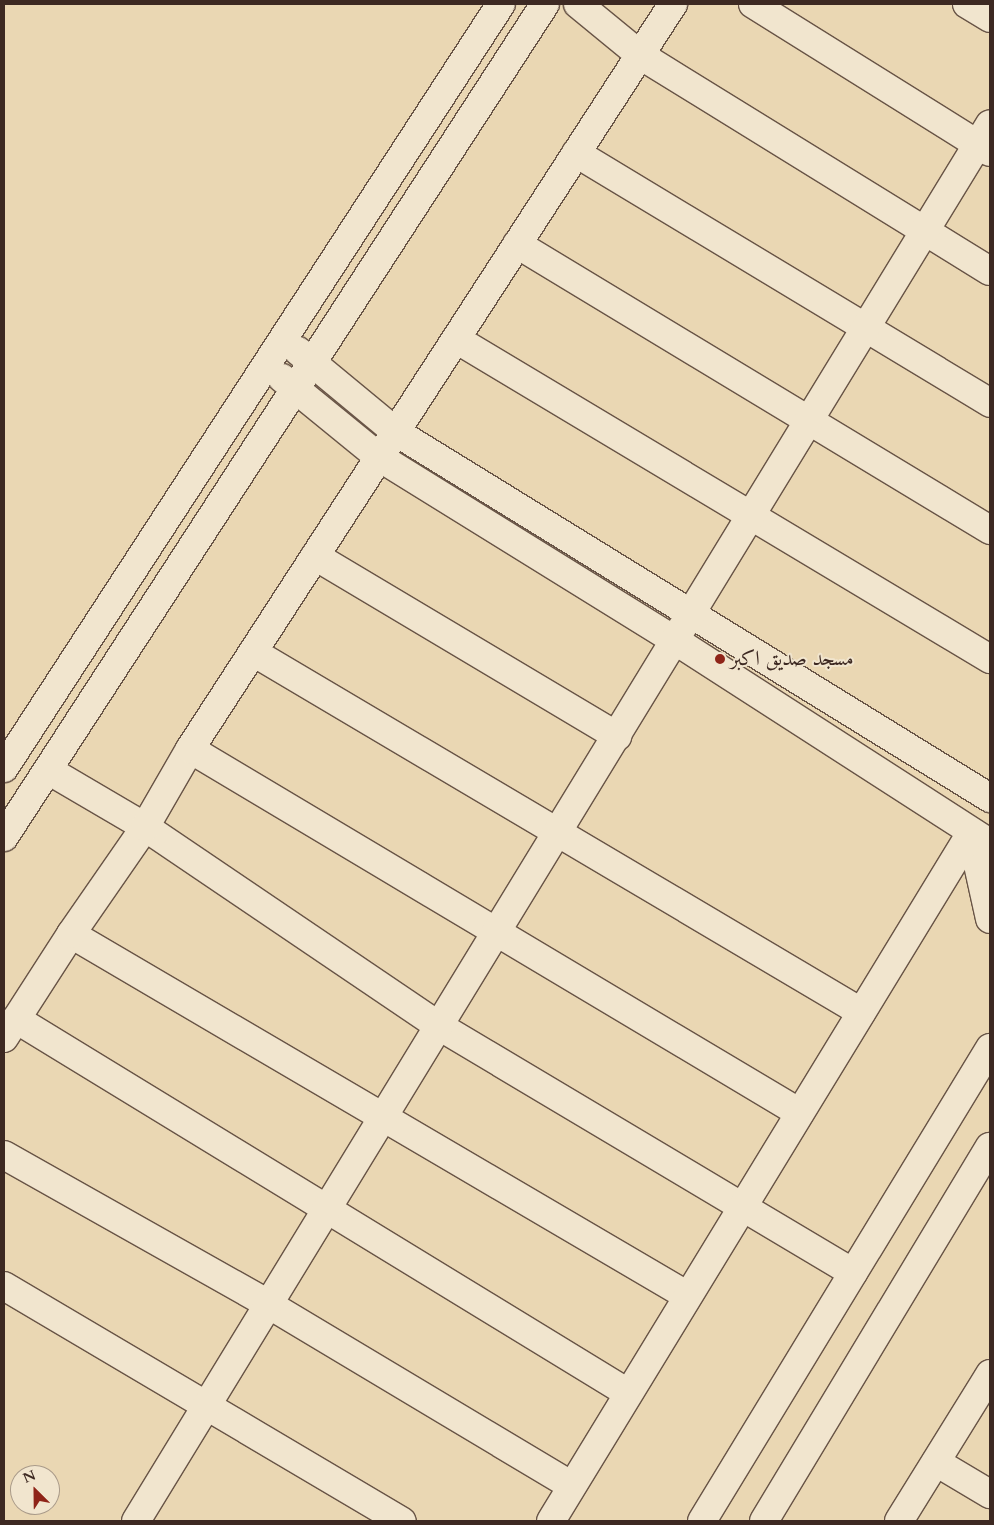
<!DOCTYPE html>
<meta charset="utf-8">
<style>
body{margin:0}
#map{position:relative;width:994px;height:1525px;overflow:hidden;background:#ead7b3;font-family:Cardo,Amiri,serif}
div>[style]{position:absolute}
[style*='--x']{left:calc(var(--x)*1px);top:calc(var(--y)*1px);width:calc(var(--w)*1px);rotate:calc(var(--a)*1deg)}
.roads{filter:drop-shadow(1px 0 #685446) drop-shadow(-1px 0 #685446) drop-shadow(0 1px #685446) drop-shadow(0 -1px #685446)}
.minor>*{height:28px;margin:-14px;padding:0 14px;transform-origin:14px;border-radius:14px;background:#f1e5ce}
.dots>*{width:14px;height:14px;translate:-50% -50%;box-sizing:border-box;border:2px solid #f1e5ce;border-radius:50%}
span{translate:-50% -50%;white-space:nowrap;text-align:center;line-height:1.15;-webkit-text-stroke:4px #f1e5ce;paint-order:stroke}
.poi-label{font-size:21px;color:#3d2922}
.left{translate:0 -50%;text-align:left}
.frame{position:absolute;inset:0;border:5px solid #3d2922;pointer-events:none}
.north{position:absolute;left:10px;top:1465px;width:50px;height:50px;box-sizing:border-box;background:#f1e5ce;border:1px solid #a99a89;border-radius:50%;rotate:337deg;font-size:14px;font-weight:700;line-height:20px;text-align:center;color:#3d2922}
.north::after{content:'';display:block;margin:auto;width:18px;height:22px;background:#8f2418;clip-path:polygon(50% 0,100% 100%,50% 72%,0 100%)}
</style>
<div id="map">
<div class="roads">
<div class="minor">
<div style="--x:578;--y:4;--w:80;--a:39.4"></div>
<div style="--x:640;--y:55;--w:411;--a:31.7"></div>
<div style="--x:753;--y:4;--w:279;--a:32"></div>
<div style="--x:967;--y:4;--w:27;--a:31"></div>
<div style="--x:576;--y:153;--w:484;--a:31.1"></div>
<div style="--x:517;--y:244;--w:553;--a:31.16"></div>
<div style="--x:456;--y:339;--w:623;--a:30.93"></div>
<div style="--x:298;--y:351;--w:127;--a:39.6"></div>
<div style="--x:396;--y:432;--w:698;--a:31.64"></div>
<div style="--x:282;--y:378;--w:125;--a:39.2"></div>
<div style="--x:379;--y:457;--w:349;--a:31.8"></div>
<div style="--x:676;--y:641;--w:373;--a:32.8"></div>
<div style="--x:315;--y:556;--w:352;--a:30.8"></div>
<div style="--x:253;--y:652;--w:707;--a:30.63"></div>
<div style="--x:190;--y:749;--w:710;--a:30.83"></div>
<div style="--x:4;--y:768;--w:911;--a:-56.96"></div>
<div style="--x:48;--y:770;--w:113;--a:30.4"></div>
<div style="--x:145;--y:827;--w:355;--a:34.1"></div>
<div style="--x:439;--y:1026;--w:482;--a:30.8"></div>
<div style="--x:971;--y:833;--w:88;--a:77.5"></div>
<div style="--x:4;--y:837;--w:993;--a:-57"></div>
<div style="--x:71;--y:934;--w:715;--a:30.4"></div>
<div style="--x:16;--y:1019;--w:717;--a:31.43"></div>
<div style="--x:4;--y:1038;--w:124;--a:-57.2"></div>
<div style="--x:71;--y:934;--w:130;--a:-55.3"></div>
<div style="--x:145;--y:827;--w:90;--a:-60"></div>
<div style="--x:190;--y:749;--w:888;--a:-57.04"></div>
<div style="--x:4;--y:1155;--w:303;--a:29.4"></div>
<div style="--x:268;--y:1304;--w:354;--a:30.9"></div>
<div style="--x:4;--y:1286;--w:462;--a:30.6"></div>
<div style="--x:936;--y:1462;--w:63;--a:30.7"></div>
<div style="--x:136;--y:1521;--w:1637;--a:-58.56"></div>
<div style="--x:551;--y:1521;--w:806;--a:-58.6"></div>
<div style="--x:702;--y:1521;--w:554;--a:-58.66"></div>
<div style="--x:764;--y:1521;--w:437;--a:-58.9"></div>
<div style="--x:899;--y:1521;--w:173;--a:-58.2"></div>
</div>
</div>
<div class="dots">
<div style="left:720px;top:659px;background:#8f2418"></div>
</div>
<div class="poi-label">
<span class="left" style="left:730px;top:659px">مسجد صدیق اکبر</span>
</div>
<div class="frame"></div>
<div class="north">N</div>
</div>
